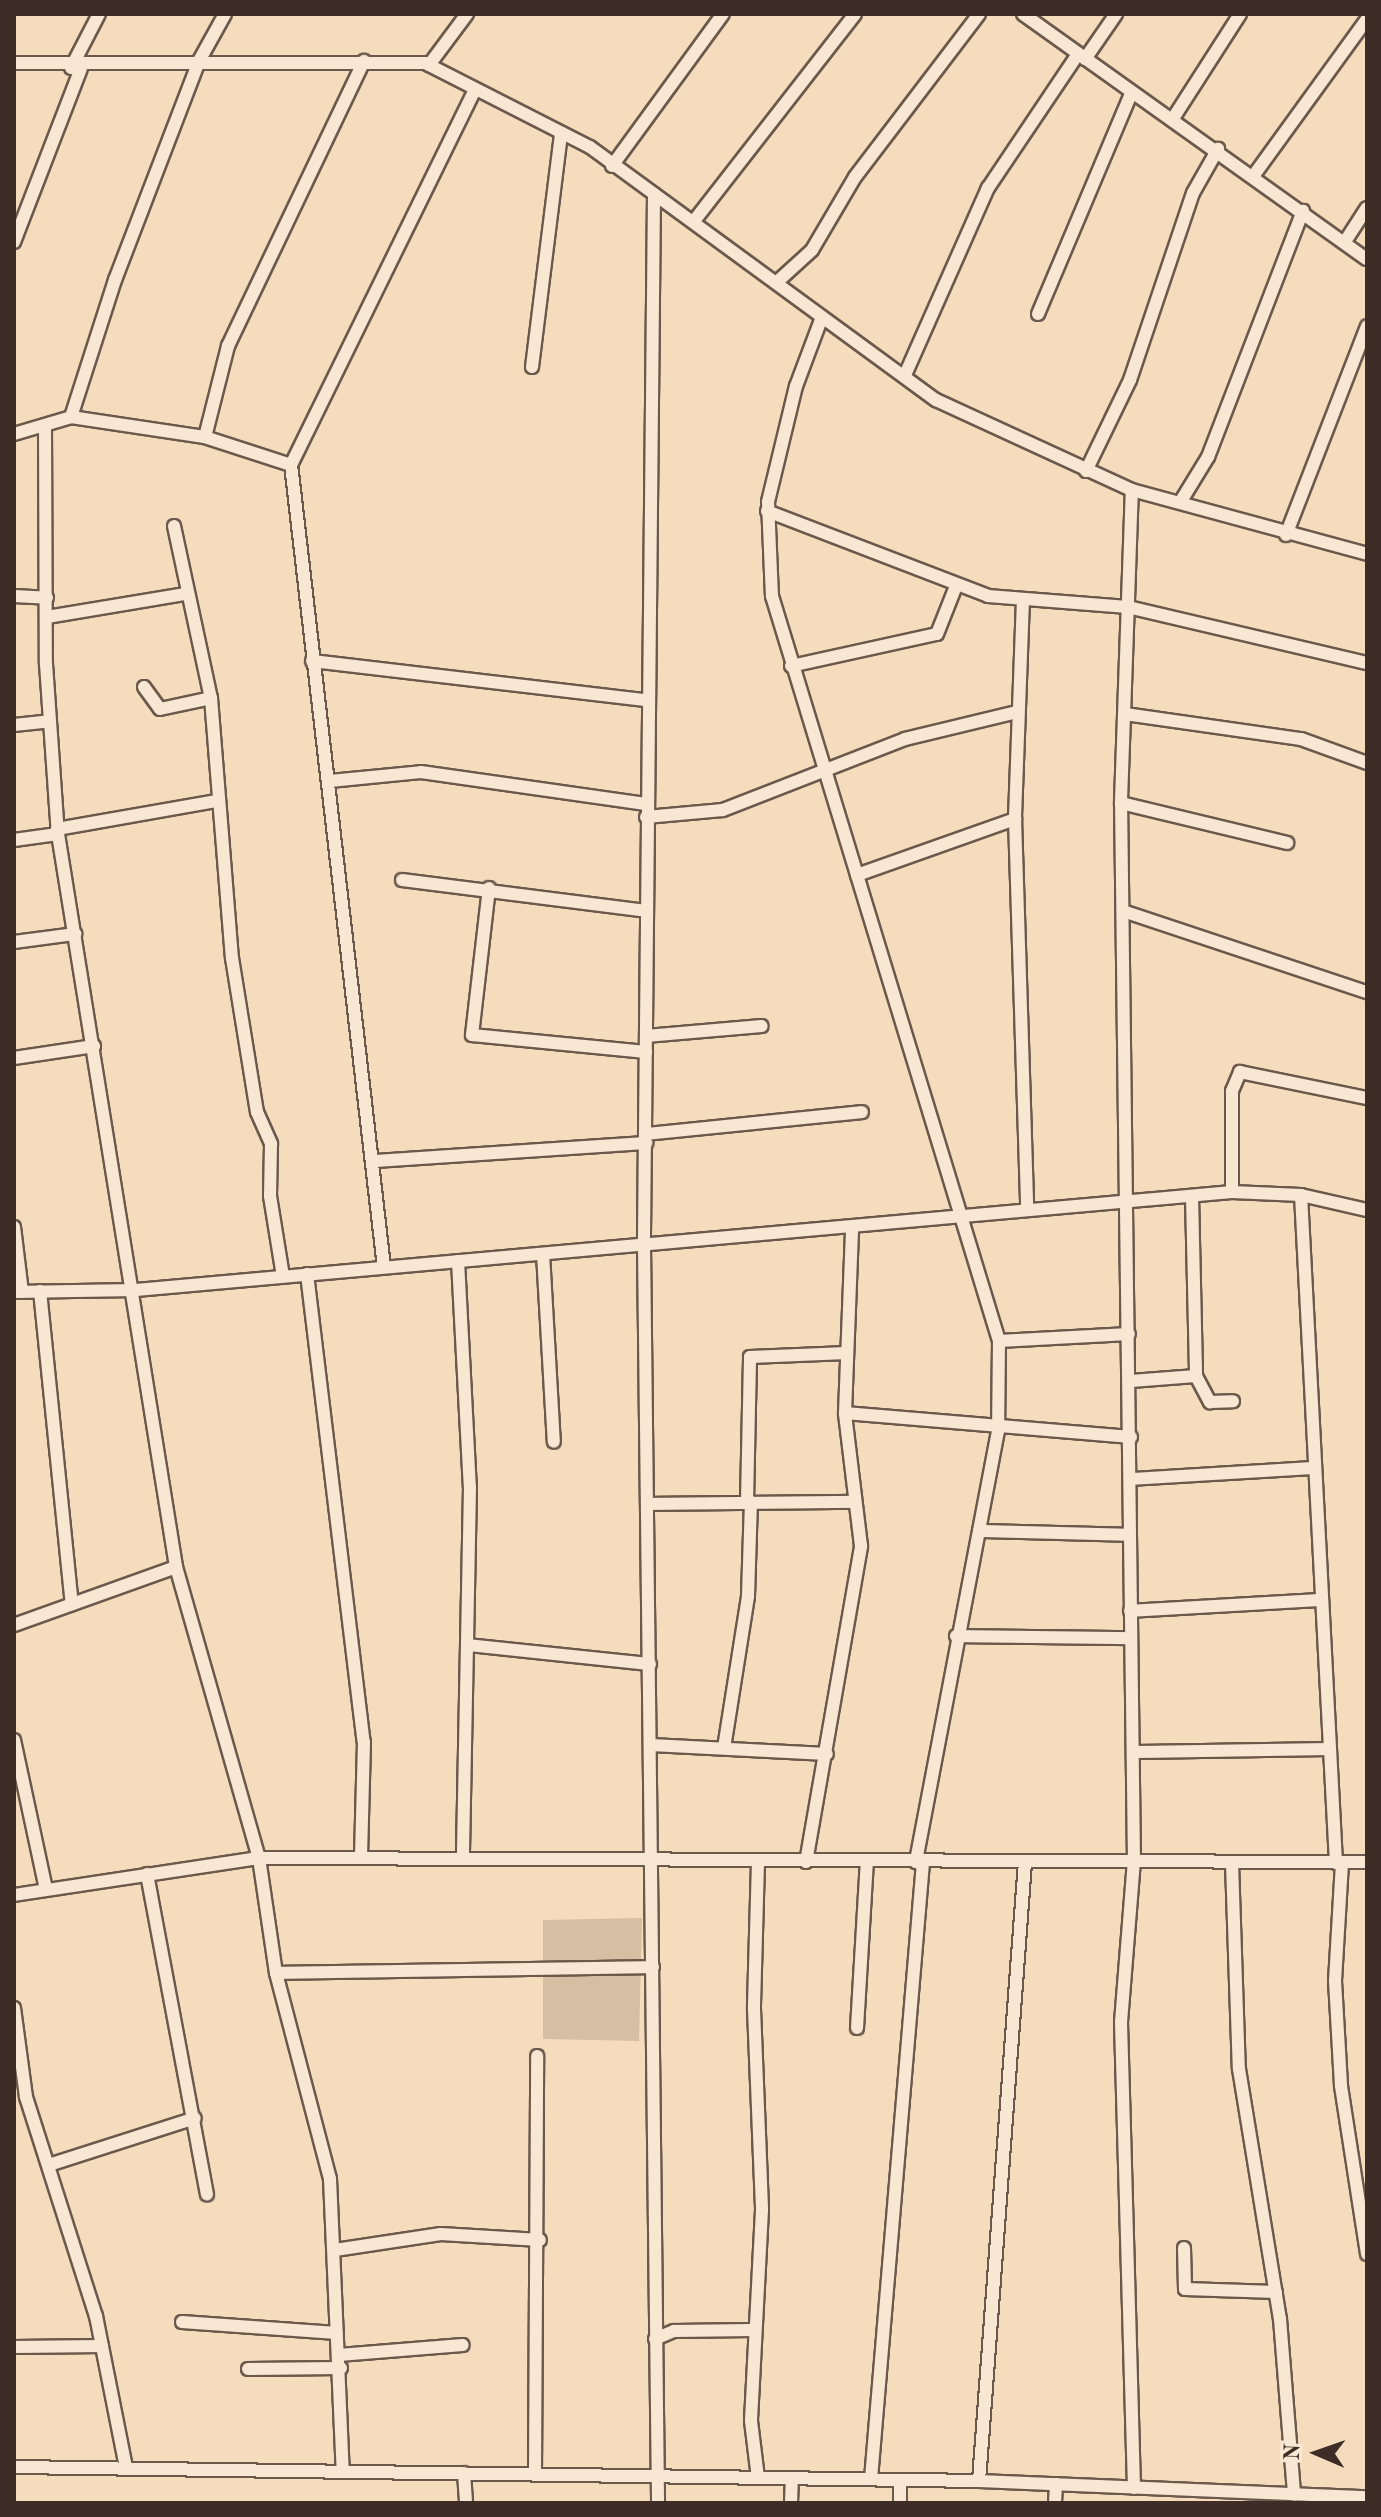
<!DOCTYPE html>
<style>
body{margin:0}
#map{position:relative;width:1381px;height:2517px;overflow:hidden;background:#f5dcbc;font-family:"Old Standard TT",serif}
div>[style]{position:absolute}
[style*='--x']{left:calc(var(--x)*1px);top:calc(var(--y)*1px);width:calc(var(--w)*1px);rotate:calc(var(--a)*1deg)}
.green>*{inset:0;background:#d6bea2}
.roads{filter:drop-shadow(2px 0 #6b594c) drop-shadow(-2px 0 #6b594c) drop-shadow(0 2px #6b594c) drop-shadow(0 -2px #6b594c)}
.minor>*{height:12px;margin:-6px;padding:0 6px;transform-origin:6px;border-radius:6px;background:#f8e8d3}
span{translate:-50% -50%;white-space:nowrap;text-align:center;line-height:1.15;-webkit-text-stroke:8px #f8e8d3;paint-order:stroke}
.frame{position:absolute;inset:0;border:16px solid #3d2d26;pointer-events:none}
.north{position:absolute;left:1277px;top:2413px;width:80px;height:80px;-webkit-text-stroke:6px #f8e8d3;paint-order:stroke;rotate:272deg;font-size:22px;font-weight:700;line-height:32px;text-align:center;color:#3d2d26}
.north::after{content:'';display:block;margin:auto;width:28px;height:36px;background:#3d2d26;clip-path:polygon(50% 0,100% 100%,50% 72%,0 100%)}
</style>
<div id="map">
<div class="green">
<div style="clip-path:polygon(642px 1918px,639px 2041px,543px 2039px,543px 1920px)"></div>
</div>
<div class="roads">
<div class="minor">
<div style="--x:1023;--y:14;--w:422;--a:35.5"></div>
<div style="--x:1085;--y:59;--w:55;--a:-55.4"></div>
<div style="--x:14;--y:63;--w:411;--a:0"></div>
<div style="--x:425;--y:63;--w:185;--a:27"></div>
<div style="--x:590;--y:147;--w:429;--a:36.2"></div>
<div style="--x:936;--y:400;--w:216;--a:24.7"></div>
<div style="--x:429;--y:65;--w:64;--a:-53.3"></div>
<div style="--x:71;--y:68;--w:61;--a:-62.6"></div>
<div style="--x:1172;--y:120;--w:126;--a:-57.3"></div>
<div style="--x:612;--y:166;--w:188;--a:-53.9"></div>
<div style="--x:1254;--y:175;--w:193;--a:-54.1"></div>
<div style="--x:654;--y:194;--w:1051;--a:90.55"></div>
<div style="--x:644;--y:1245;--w:1258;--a:89.36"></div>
<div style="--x:694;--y:221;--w:262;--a:-52.1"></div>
<div style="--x:1346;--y:240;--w:38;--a:-57"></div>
<div style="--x:14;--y:242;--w:186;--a:-68.9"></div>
<div style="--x:777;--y:282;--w:47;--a:-42.4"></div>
<div style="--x:812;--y:250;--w:85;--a:-59.5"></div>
<div style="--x:855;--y:177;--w:205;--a:-52.7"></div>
<div style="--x:1038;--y:314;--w:239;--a:-67.1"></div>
<div style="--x:822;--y:317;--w:74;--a:110.6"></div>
<div style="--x:796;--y:386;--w:119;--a:103.6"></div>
<div style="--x:768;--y:502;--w:94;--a:87.6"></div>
<div style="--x:772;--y:596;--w:779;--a:73.05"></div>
<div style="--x:999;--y:1341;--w:90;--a:90.6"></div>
<div style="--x:998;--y:1431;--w:439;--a:100.8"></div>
<div style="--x:532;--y:367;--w:235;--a:-82.9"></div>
<div style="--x:905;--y:375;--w:205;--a:-66.1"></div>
<div style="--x:988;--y:188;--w:161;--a:-56.1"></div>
<div style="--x:71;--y:417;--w:144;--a:-72.2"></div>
<div style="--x:115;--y:280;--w:235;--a:-69"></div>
<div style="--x:199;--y:61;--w:54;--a:-61"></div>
<div style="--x:45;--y:425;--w:239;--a:89.8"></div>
<div style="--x:46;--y:664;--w:170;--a:86"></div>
<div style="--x:58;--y:834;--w:742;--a:80.85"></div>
<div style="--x:176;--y:1567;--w:303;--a:74.1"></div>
<div style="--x:259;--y:1858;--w:116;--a:81.6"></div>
<div style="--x:276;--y:1973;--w:213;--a:75.3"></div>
<div style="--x:330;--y:2179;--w:292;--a:87.5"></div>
<div style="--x:14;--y:434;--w:59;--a:-16.6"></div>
<div style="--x:71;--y:417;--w:135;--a:8.5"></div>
<div style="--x:291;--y:465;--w:90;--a:-162"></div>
<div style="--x:205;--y:437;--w:94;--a:-75.8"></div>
<div style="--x:228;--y:346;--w:316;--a:-64.5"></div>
<div style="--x:1086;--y:471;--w:101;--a:-64.2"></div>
<div style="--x:1130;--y:380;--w:197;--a:-71.4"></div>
<div style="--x:1193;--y:193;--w:51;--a:-60.4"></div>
<div style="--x:1181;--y:501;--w:52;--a:-58.5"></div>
<div style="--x:1208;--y:457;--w:264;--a:-68.9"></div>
<div style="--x:767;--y:511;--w:237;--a:21"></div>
<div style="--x:988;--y:596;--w:140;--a:4.5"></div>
<div style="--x:1128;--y:607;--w:245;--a:13.2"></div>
<div style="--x:174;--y:526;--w:176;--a:77.9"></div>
<div style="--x:211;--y:698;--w:261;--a:85.4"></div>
<div style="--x:232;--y:958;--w:156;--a:80.8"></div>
<div style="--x:257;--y:1112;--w:35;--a:66"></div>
<div style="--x:271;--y:1144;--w:52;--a:91.1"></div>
<div style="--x:270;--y:1196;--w:81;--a:80.8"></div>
<div style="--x:1286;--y:535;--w:224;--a:-68.8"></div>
<div style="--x:14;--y:596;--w:33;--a:3"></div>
<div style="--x:1023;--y:599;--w:220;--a:92.1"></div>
<div style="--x:1015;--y:819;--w:389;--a:88.2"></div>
<div style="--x:47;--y:617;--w:139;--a:-9.5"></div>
<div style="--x:312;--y:661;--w:336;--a:6.7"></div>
<div style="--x:791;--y:666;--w:149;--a:-12.4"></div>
<div style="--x:937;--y:634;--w:52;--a:-68.4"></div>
<div style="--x:144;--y:687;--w:27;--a:54"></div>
<div style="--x:160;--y:709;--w:52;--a:-12.2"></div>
<div style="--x:1125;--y:714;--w:178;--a:8.1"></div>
<div style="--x:1301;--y:739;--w:70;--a:20"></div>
<div style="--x:14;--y:725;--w:36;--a:-6"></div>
<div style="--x:330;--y:781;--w:91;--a:-5.6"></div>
<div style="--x:421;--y:772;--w:227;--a:8.1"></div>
<div style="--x:1121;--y:803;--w:171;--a:13.5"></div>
<div style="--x:646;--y:817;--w:77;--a:-5.2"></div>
<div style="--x:723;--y:810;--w:195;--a:-21.3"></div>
<div style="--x:905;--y:739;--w:115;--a:-13.6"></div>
<div style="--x:57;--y:829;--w:161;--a:-10"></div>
<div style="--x:14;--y:840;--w:44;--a:-7.8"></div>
<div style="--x:857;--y:875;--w:168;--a:-19.5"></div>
<div style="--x:402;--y:880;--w:246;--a:7.2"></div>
<div style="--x:489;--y:888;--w:148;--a:96.6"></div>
<div style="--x:472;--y:1035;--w:175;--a:5.6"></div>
<div style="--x:1126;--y:912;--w:254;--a:18.4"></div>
<div style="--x:14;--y:942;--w:62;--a:-7.5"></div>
<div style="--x:646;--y:1036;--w:116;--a:-4.9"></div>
<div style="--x:14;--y:1058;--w:81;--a:-8.5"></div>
<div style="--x:646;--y:1134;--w:217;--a:-5.8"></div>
<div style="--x:374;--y:1161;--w:273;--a:-3.8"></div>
<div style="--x:1232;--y:1192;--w:101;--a:-90"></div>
<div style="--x:1232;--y:1091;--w:21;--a:-67"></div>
<div style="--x:1240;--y:1072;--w:130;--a:11.6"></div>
<div style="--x:1301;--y:1195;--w:669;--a:87"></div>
<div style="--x:1192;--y:1196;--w:180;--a:88.7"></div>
<div style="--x:1196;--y:1376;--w:30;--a:62"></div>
<div style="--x:1210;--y:1402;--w:23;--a:-2"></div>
<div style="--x:14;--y:1227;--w:65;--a:83"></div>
<div style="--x:543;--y:1254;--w:188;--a:86.7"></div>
<div style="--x:458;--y:1261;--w:226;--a:87"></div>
<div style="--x:470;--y:1487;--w:372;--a:91.1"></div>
<div style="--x:384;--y:1267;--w:807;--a:-96.61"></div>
<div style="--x:291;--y:465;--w:416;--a:-63.9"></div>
<div style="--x:307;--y:1274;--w:471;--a:83.1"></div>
<div style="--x:364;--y:1742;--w:116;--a:91.5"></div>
<div style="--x:40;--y:1291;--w:315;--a:84.2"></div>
<div style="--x:14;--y:1292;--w:122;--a:-0.9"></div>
<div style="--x:136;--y:1290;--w:1100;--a:-5.11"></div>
<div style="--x:1232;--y:1192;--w:69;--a:2.5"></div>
<div style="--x:1301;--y:1195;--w:68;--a:12.8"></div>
<div style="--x:999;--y:1341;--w:130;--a:-3.1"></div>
<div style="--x:1131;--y:1381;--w:65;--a:-4.4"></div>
<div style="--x:845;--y:1413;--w:287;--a:4.8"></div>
<div style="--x:1131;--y:1479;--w:180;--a:-3.5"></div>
<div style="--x:747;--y:1502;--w:145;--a:-88.8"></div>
<div style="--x:750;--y:1357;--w:97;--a:-2.4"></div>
<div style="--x:648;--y:1504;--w:207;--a:-0.6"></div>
<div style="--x:979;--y:1531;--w:151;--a:1.5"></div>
<div style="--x:1130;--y:1611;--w:192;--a:-3.3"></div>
<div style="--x:14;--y:1625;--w:172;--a:-19.7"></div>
<div style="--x:956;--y:1636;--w:174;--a:0.7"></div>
<div style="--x:468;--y:1645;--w:183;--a:6"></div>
<div style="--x:14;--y:1740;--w:152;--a:77.9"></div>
<div style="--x:651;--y:1745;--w:176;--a:2.9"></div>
<div style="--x:724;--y:1748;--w:154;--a:-81"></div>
<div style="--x:748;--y:1596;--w:94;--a:-88.2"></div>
<div style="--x:1133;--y:1752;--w:197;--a:-0.9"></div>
<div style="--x:758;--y:1862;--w:147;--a:91.6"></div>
<div style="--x:754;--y:2009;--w:201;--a:87.7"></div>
<div style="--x:762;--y:2210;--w:211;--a:93"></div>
<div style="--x:751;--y:2421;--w:57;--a:83"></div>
<div style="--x:806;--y:1862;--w:321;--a:-80.1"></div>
<div style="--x:861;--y:1546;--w:134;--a:-96.9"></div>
<div style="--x:845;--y:1413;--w:185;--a:-87.8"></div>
<div style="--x:1232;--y:1863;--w:206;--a:88.1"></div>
<div style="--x:1239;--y:2069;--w:253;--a:80.7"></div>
<div style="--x:1280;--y:2319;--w:176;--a:85.4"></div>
<div style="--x:1342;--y:1863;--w:118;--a:93.4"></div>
<div style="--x:1335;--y:1981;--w:105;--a:86.7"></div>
<div style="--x:1341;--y:2086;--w:170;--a:81.2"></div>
<div style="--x:147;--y:1874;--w:326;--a:79.4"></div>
<div style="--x:14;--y:1895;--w:248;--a:-8.6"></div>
<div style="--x:259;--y:1858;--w:1108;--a:0.21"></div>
<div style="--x:276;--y:1973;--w:377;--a:-0.9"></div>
<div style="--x:14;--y:2008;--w:90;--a:82.3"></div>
<div style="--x:26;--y:2097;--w:230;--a:72.3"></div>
<div style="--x:96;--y:2316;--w:155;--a:78.8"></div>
<div style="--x:857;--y:2028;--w:166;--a:-86.6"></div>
<div style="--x:49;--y:2165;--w:153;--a:-17.8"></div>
<div style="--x:1184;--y:2248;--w:41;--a:88.6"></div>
<div style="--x:1185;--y:2289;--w:91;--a:1.9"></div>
<div style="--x:335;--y:2250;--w:107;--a:-8.6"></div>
<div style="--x:441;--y:2234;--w:99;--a:3.5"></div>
<div style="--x:182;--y:2322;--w:155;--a:4.1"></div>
<div style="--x:655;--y:2339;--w:21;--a:-23"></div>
<div style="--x:674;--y:2331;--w:78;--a:-0.7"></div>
<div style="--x:14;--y:2347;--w:88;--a:-0.7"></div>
<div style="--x:339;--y:2355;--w:124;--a:-4.6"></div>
<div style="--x:248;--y:2369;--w:93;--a:-0.6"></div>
<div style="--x:14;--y:2467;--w:965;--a:0.83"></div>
<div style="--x:979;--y:2481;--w:388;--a:2.4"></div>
<div style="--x:464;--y:2473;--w:30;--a:86"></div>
<div style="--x:535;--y:2474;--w:418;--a:-89.7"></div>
<div style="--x:871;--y:2479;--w:619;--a:-85.18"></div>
<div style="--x:900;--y:2480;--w:23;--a:90"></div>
<div style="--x:979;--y:2481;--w:621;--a:-85.75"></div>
<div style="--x:1134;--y:2488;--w:466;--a:-91.6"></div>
<div style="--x:1121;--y:2022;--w:161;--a:-85.4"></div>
<div style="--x:1134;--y:1862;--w:1061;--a:-90.7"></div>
<div style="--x:1121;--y:801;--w:311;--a:-88"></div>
<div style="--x:1132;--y:490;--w:244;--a:15.2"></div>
<div style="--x:791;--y:2503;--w:25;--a:-88"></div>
<div style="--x:1055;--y:2503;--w:19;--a:-87"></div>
</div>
</div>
<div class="frame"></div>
<div class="north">N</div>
</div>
